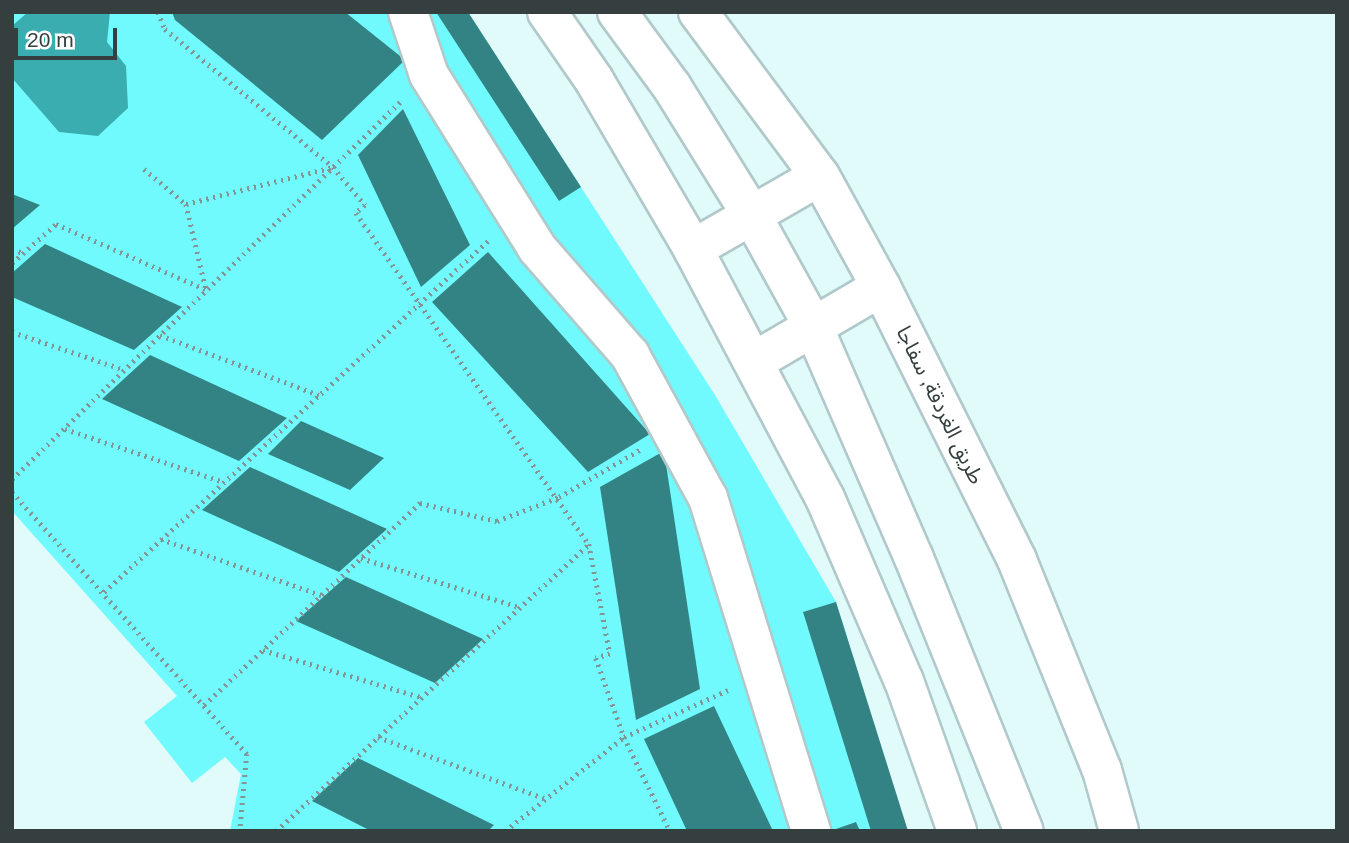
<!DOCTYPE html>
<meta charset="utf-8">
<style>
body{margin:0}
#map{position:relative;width:1349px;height:843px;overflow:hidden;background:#e1fafa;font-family:Helvetica,"Noto Sans Arabic",sans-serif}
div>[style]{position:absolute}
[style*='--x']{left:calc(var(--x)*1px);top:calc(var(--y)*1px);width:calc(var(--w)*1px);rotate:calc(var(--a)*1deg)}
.green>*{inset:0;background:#71fafd}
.water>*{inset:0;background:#39adb0}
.building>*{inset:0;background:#348384}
.path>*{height:4.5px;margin-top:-2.25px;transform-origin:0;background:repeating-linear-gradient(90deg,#849494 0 2px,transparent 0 7px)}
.roads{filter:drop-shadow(2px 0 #b1c9ca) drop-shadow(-2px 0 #b1c9ca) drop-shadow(0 2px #b1c9ca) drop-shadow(0 -2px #b1c9ca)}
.minor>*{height:38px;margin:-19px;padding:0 19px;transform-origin:19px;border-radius:19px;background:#fff}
.major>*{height:38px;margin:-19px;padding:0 19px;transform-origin:19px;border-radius:19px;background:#fff}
span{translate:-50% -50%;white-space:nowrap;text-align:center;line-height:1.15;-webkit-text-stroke:7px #fff;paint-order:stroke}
.street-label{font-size:21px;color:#353f3f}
.frame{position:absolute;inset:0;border:14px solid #353f3f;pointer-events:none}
.scale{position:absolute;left:14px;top:28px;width:103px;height:32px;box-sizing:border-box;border:4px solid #353f3f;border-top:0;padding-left:9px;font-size:21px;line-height:24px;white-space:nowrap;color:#353f3f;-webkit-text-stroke:5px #fff;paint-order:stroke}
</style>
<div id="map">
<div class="green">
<div style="clip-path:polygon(12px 12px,468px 12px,715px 395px,836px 602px,907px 831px,230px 831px,241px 774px,225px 757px,192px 783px,144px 722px,177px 696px,12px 511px)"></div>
</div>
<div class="water">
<div style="clip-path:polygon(28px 12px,110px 12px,107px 42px,126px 66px,128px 108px,98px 136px,59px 132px,12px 78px,12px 26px)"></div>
</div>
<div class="building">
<div style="clip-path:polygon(172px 12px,345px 12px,405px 60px,322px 140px,175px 20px)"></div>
<div style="clip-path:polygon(436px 12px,468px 12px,581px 187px,559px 201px)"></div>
<div style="clip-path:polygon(403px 109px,470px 245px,421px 287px,358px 155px)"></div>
<div style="clip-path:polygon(12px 194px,40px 205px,12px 229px)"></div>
<div style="clip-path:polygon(45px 244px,182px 307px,134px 350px,12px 297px,12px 273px)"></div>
<div style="clip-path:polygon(488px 252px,650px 434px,588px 472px,432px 302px)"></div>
<div style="clip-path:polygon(150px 355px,287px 418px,239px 461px,102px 399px)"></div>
<div style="clip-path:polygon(301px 421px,384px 458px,350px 490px,268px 454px)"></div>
<div style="clip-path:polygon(664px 451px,700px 689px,636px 720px,600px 487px)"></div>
<div style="clip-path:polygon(250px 467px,387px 529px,339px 572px,202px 510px)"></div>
<div style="clip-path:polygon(346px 577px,483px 639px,435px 683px,296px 621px)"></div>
<div style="clip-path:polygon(836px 602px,908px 831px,871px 831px,803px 612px)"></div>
<div style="clip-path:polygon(714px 706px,773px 831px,687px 831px,644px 739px)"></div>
<div style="clip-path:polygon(358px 758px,494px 825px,488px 831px,371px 831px,312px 801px)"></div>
<div style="clip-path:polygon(856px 822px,860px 831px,833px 831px,833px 830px)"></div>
</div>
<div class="path">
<div style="--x:158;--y:12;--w:18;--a:68"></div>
<div style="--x:165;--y:29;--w:217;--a:39.4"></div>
<div style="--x:333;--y:167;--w:50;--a:49.9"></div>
<div style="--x:365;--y:205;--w:12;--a:138"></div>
<div style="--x:356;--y:213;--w:405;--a:54.9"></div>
<div style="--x:589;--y:544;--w:112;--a:79.2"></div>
<div style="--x:610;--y:654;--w:15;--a:164"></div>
<div style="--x:596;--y:658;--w:84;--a:70.5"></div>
<div style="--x:624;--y:737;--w:105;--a:63.9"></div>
<div style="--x:144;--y:169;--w:55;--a:39.8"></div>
<div style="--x:186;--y:204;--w:152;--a:-14.1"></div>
<div style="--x:186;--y:204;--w:87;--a:76.8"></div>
<div style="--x:12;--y:249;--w:12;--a:20"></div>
<div style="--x:12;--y:263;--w:59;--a:-41.6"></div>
<div style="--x:56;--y:224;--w:165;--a:23.6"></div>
<div style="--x:12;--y:332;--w:119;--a:18.6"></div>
<div style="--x:160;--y:335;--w:170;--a:20.7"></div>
<div style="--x:65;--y:429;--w:167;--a:18.5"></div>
<div style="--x:12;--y:479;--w:545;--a:-44.18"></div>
<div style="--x:12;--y:492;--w:352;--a:48.1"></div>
<div style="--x:247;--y:754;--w:77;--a:95.2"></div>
<div style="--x:161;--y:539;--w:170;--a:19.3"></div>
<div style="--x:361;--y:558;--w:165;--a:17.2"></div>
<div style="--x:104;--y:592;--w:523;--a:-42.44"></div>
<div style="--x:263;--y:650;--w:165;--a:16.6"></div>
<div style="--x:204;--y:705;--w:296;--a:-43.1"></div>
<div style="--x:420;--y:503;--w:79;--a:13.2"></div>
<div style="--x:497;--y:521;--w:66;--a:-21.2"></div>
<div style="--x:559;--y:497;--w:95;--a:-30.3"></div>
<div style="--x:378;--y:737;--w:177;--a:20.2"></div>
<div style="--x:276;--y:831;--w:423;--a:-42.5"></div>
<div style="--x:505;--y:831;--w:152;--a:-38.3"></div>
<div style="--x:624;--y:737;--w:114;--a:-24.3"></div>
</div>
<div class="roads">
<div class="minor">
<div style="--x:408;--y:12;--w:66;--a:71.6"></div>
<div style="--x:429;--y:75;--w:204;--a:58"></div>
<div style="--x:537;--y:248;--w:142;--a:49"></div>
<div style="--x:630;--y:355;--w:163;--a:61.4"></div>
<div style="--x:708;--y:498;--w:349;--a:72.8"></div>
<div style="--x:547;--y:12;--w:83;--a:55.3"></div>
<div style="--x:594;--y:80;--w:196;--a:59.6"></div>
<div style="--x:693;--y:249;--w:282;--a:62.1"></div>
<div style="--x:825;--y:498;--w:199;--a:66.7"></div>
<div style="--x:904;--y:681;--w:159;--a:70.5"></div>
<div style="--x:693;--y:249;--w:146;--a:-29.9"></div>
<div style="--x:755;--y:361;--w:146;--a:-30.4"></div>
</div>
<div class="major">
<div style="--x:617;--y:12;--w:93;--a:53.7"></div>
<div style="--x:672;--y:87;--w:150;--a:58.1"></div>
<div style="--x:751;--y:214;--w:128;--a:61"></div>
<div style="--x:813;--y:326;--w:253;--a:66.5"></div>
<div style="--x:914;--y:558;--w:294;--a:68.1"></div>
<div style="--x:698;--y:12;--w:204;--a:53.4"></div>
<div style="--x:820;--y:176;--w:127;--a:61.2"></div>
<div style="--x:881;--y:287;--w:305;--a:63.5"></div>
<div style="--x:1017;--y:560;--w:227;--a:68"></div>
<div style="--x:1102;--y:770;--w:63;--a:74.4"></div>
</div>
</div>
<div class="street-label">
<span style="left:940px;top:405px;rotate:64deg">طريق الغردقة, سفاجا</span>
</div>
<div class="frame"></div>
<div class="scale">20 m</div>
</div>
